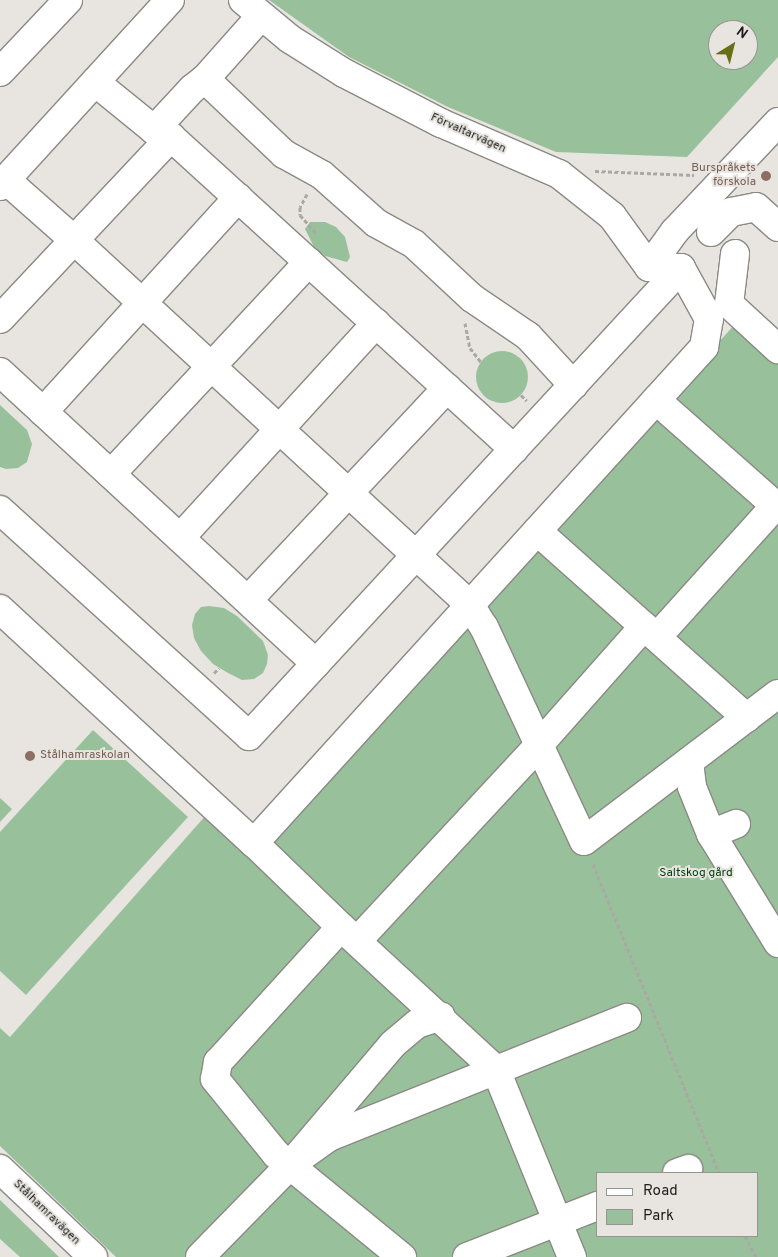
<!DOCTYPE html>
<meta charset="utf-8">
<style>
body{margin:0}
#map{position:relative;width:778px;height:1257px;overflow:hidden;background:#e8e5e0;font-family:Overpass,sans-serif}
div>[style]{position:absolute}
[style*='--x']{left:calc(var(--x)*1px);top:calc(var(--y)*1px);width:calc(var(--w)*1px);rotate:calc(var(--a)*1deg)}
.green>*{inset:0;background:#98c19b}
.round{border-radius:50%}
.path>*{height:3px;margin-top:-1.5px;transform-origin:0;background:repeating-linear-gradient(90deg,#aaa8a4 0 4px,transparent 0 6.5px)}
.roads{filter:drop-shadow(1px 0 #8b8984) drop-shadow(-1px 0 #8b8984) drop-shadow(0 1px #8b8984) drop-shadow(0 -1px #8b8984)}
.minor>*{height:28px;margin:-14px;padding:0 14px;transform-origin:14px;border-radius:14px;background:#fff}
.major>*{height:28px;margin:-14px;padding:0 14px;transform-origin:14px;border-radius:14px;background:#fff}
.dots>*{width:14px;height:14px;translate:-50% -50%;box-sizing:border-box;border:2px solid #e8e5e0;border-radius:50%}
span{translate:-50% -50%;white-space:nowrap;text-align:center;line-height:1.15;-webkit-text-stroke:4px #e8e5e0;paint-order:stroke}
.street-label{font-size:12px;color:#1d1c1a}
.education-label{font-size:12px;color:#785e54}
.right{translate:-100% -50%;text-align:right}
.left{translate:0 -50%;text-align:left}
.park-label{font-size:12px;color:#003e0f}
.legend{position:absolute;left:596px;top:1172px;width:162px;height:65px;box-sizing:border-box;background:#e8e5e0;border:1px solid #979591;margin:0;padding:6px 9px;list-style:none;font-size:15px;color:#1d1c1a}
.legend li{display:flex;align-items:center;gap:10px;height:25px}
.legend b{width:25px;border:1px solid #979591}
.north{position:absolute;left:708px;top:20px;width:50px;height:50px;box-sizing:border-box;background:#e8e5e0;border:1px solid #979591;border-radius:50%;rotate:36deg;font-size:14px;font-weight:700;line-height:20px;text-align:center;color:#1d1c1a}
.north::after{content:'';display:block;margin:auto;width:18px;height:22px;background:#676f15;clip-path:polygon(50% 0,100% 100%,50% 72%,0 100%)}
</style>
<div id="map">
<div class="green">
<div style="clip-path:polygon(evenodd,269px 0,778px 0,778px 57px,687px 157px,556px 152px,448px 107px,349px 57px,269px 0,718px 30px,748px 30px,748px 60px,718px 60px,718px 30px)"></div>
<div style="clip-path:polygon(310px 222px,325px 222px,336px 227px,345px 237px,350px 257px,347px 262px,325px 256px,314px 247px,305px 229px)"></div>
<div style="clip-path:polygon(evenodd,737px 322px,778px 338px,778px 1257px,116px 1257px,0 1146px,0 1028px,10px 1037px,207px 814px,251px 856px,737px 322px,597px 1173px,757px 1173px,757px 1236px,597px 1236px,597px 1173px)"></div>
<div class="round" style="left:476px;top:351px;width:52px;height:52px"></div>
<div style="clip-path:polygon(0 405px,27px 430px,32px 444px,27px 462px,18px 468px,6px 469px,0 467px)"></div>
<div style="clip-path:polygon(209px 606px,224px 608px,237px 616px,263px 641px,268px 655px,267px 664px,263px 673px,254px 679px,242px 680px,228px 673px,213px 664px,201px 651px,194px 638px,192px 625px,195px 614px,201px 607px)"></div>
<div style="clip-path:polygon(93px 730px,188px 817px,26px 995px,0 971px,0 832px)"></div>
<div style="clip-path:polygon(0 798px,12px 809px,0 822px)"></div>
<div style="clip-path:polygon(0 1200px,59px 1257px,20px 1257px,0 1239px)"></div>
</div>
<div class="path">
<div style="--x:595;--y:171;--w:99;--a:2.3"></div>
<div style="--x:307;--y:194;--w:15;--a:118"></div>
<div style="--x:300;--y:207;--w:8;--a:90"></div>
<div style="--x:300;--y:215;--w:25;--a:48"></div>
<div style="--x:465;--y:323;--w:25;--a:79"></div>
<div style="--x:470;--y:348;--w:18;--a:52"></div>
<div style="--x:521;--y:395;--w:8;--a:45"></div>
<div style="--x:214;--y:673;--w:7;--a:-45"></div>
<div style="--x:593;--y:864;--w:334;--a:67.8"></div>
<div style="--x:745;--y:1236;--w:24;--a:62"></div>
</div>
<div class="roads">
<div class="minor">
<div style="--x:243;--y:0;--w:61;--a:39.7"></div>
<div style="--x:290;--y:39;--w:64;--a:32.2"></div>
<div style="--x:344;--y:73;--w:109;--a:27.3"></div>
<div style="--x:441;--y:123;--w:129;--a:23.4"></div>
<div style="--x:559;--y:174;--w:68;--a:38.4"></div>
<div style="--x:612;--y:216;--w:63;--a:54"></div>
<div style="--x:649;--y:267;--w:32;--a:2"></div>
<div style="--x:0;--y:72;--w:99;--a:-46.6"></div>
<div style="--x:205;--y:79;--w:109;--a:43.5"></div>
<div style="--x:284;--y:154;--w:43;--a:28.9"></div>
<div style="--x:322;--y:175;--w:72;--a:41.6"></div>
<div style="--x:376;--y:223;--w:43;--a:28.9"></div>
<div style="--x:414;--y:244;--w:79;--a:43"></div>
<div style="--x:472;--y:298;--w:68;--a:34.2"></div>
<div style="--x:528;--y:336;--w:67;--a:47.4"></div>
<div style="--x:95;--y:82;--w:76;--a:39.1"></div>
<div style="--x:154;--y:130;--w:18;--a:22"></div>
<div style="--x:171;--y:137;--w:464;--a:42.3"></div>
<div style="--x:154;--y:130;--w:56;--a:-47.2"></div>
<div style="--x:192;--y:89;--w:16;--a:-38"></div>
<div style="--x:205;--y:79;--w:84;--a:-48.4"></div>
<div style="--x:6;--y:180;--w:91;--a:41.4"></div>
<div style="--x:74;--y:240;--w:539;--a:42.67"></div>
<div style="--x:470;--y:605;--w:26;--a:58"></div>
<div style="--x:484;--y:627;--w:236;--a:65"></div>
<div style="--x:584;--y:841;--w:243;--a:-37.2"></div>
<div style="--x:0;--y:186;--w:252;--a:-47.6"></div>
<div style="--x:711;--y:232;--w:28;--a:-45"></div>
<div style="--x:731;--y:212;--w:25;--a:-11"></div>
<div style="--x:756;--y:207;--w:30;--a:42"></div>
<div style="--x:735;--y:254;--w:50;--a:96.8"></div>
<div style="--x:729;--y:304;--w:67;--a:42.6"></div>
<div style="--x:649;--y:267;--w:44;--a:-54.2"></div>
<div style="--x:675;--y:231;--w:150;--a:-46.6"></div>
<div style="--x:0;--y:319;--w:250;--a:-46.8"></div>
<div style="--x:0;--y:372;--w:430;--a:42.7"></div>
<div style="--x:656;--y:400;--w:163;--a:41.5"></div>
<div style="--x:43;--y:412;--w:290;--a:-47.7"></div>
<div style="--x:111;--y:474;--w:290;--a:-47"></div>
<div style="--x:0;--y:510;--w:336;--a:42.2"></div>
<div style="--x:249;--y:736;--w:637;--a:-47.29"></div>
<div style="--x:537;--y:531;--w:281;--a:41.7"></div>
<div style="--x:180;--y:538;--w:291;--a:-47.6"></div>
<div style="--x:248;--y:600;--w:291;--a:-46.8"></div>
<div style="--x:0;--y:609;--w:345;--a:42.7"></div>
<div style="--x:254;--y:843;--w:670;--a:-47.78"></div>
<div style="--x:704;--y:347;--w:28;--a:-80"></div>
<div style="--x:709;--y:319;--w:58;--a:-118.8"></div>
<div style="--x:657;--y:637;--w:176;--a:-48"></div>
<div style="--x:689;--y:762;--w:25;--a:83"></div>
<div style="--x:692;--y:787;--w:51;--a:68"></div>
<div style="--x:711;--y:834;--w:128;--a:58.4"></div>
<div style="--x:711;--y:834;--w:27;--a:-22"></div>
<div style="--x:254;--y:843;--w:121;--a:44"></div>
<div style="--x:341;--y:927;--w:211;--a:42.7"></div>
<div style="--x:496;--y:1070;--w:202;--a:67.9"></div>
<div style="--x:341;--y:927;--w:183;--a:132.3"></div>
<div style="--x:218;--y:1062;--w:17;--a:100"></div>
<div style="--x:215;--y:1079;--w:97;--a:50.9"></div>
<div style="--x:276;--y:1154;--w:163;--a:39.3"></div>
<div style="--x:358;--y:940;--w:265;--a:-47.1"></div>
<div style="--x:538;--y:746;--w:160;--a:-48.5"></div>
<div style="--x:291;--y:1164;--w:47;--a:-35.4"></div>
<div style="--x:329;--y:1137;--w:321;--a:-21.8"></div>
<div style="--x:677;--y:1173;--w:12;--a:-20"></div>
<div style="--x:200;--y:1257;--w:130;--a:-45.6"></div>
<div style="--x:291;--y:1164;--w:157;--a:-49.6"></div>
<div style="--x:393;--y:1044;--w:31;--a:-40"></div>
<div style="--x:417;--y:1024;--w:25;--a:-18"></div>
<div style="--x:467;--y:1257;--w:140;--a:-21.4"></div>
</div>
<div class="major">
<div style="--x:0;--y:1169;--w:128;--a:43.4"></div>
</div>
</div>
<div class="dots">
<div style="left:766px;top:176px;background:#8d6e63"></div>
<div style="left:30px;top:756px;background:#8d6e63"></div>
</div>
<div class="street-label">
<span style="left:468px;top:134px;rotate:24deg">Förvaltarvägen</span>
<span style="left:46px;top:1213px;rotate:44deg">Stålhamravägen</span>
</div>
<div class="education-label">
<span class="right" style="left:756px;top:176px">Burspråkets<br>förskola</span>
<span class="left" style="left:40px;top:756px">Stålhamraskolan</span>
</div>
<div class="park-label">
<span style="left:696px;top:874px">Saltskog gård</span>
</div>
<ul class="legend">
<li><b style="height:6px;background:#fff"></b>Road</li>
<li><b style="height:14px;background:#98c19b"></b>Park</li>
</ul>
<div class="north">N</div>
</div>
